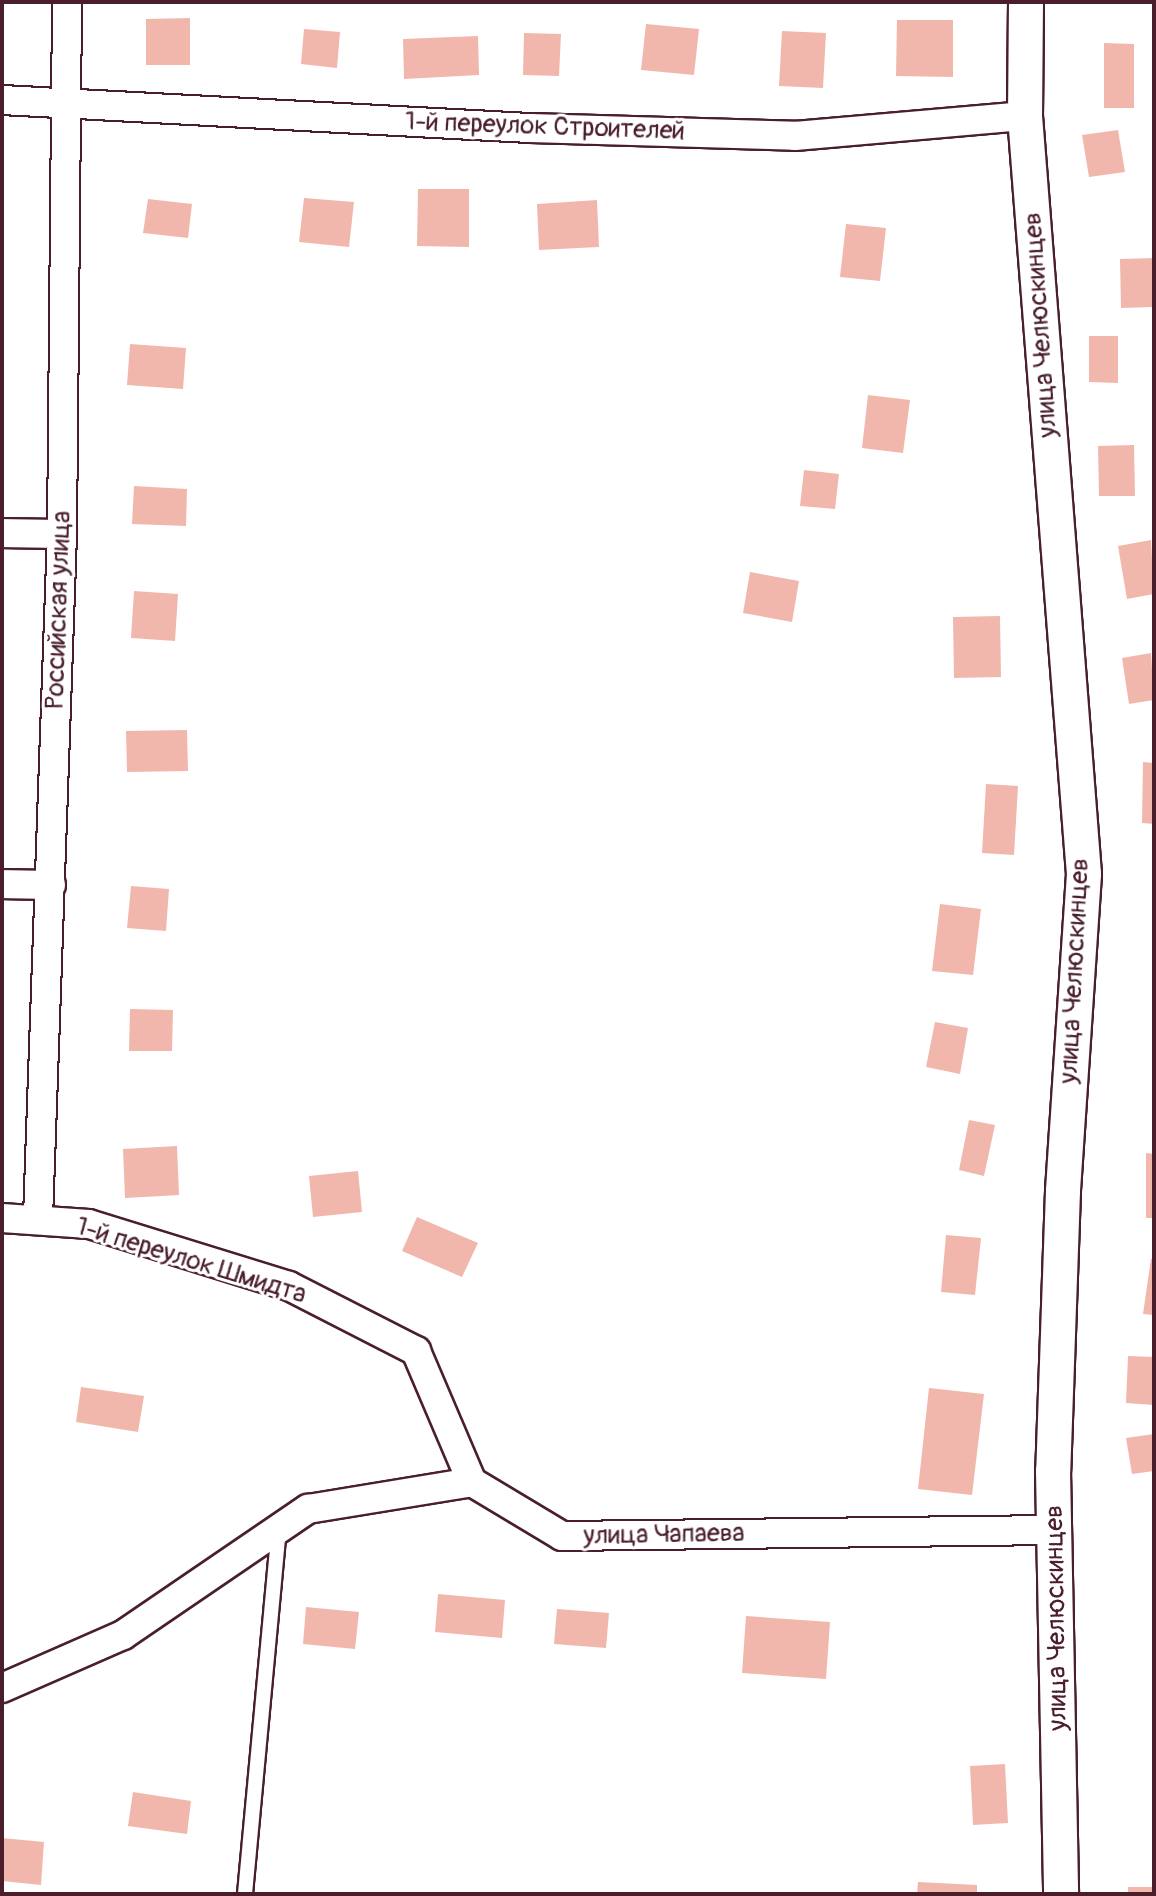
<!DOCTYPE html>
<meta charset="utf-8">
<style>
body{margin:0}
#map{position:relative;width:1156px;height:1896px;overflow:hidden;background:#fff;font-family:Pangolin,sans-serif}
div>[style]{position:absolute}
[style*='--x']{left:calc(var(--x)*1px);top:calc(var(--y)*1px);width:calc(var(--w)*1px);rotate:calc(var(--a)*1deg)}
.building>*{inset:0;background:#f2b7ac}
.roads{filter:drop-shadow(2px 0 #4a1f2b) drop-shadow(-2px 0 #4a1f2b) drop-shadow(0 2px #4a1f2b) drop-shadow(0 -2px #4a1f2b)}
.service>*{height:14px;margin:-7px;padding:0 7px;transform-origin:7px;border-radius:7px;background:#fff}
.minor>*{height:28px;margin:-14px;padding:0 14px;transform-origin:14px;border-radius:14px;background:#fff}
.tertiary>*{height:34px;margin:-17px;padding:0 17px;transform-origin:17px;border-radius:17px;background:#fff}
span{translate:-50% -50%;white-space:nowrap;text-align:center;line-height:1.15;-webkit-text-stroke:6px #fff;paint-order:stroke}
.street-label{font-size:26px;color:#4a1f2b}
.frame{position:absolute;inset:0;border:4px solid #4a1f2b;pointer-events:none}
</style>
<div id="map">
<div class="building">
<div style="clip-path:polygon(190px 18px,190px 65px,146px 65px,146px 19px)"></div>
<div style="clip-path:polygon(897px 20px,953px 20px,953px 77px,896px 76px)"></div>
<div style="clip-path:polygon(646px 24px,699px 29px,694px 75px,641px 70px)"></div>
<div style="clip-path:polygon(304px 29px,340px 32px,337px 68px,301px 64px)"></div>
<div style="clip-path:polygon(782px 31px,826px 33px,823px 88px,779px 86px)"></div>
<div style="clip-path:polygon(524px 33px,561px 34px,559px 76px,523px 75px)"></div>
<div style="clip-path:polygon(478px 36px,479px 75px,404px 79px,403px 39px)"></div>
<div style="clip-path:polygon(1104px 43px,1134px 44px,1134px 108px,1104px 108px)"></div>
<div style="clip-path:polygon(1118px 130px,1125px 172px,1089px 177px,1082px 135px)"></div>
<div style="clip-path:polygon(418px 189px,469px 189px,469px 247px,417px 246px)"></div>
<div style="clip-path:polygon(304px 198px,354px 202px,349px 247px,299px 242px)"></div>
<div style="clip-path:polygon(148px 199px,192px 204px,188px 238px,143px 233px)"></div>
<div style="clip-path:polygon(597px 200px,599px 247px,539px 250px,537px 204px)"></div>
<div style="clip-path:polygon(846px 224px,886px 228px,880px 281px,840px 277px)"></div>
<div style="clip-path:polygon(1154px 258px,1154px 307px,1121px 308px,1120px 259px)"></div>
<div style="clip-path:polygon(1089px 336px,1118px 336px,1118px 383px,1089px 382px)"></div>
<div style="clip-path:polygon(130px 344px,186px 348px,183px 389px,127px 385px)"></div>
<div style="clip-path:polygon(868px 395px,910px 400px,903px 453px,862px 448px)"></div>
<div style="clip-path:polygon(1134px 445px,1135px 496px,1099px 496px,1098px 446px)"></div>
<div style="clip-path:polygon(804px 470px,839px 474px,835px 509px,800px 506px)"></div>
<div style="clip-path:polygon(134px 486px,187px 489px,186px 526px,132px 524px)"></div>
<div style="clip-path:polygon(1151px 540px,1154px 594px,1127px 599px,1118px 546px)"></div>
<div style="clip-path:polygon(750px 572px,799px 581px,792px 622px,743px 613px)"></div>
<div style="clip-path:polygon(134px 591px,178px 594px,175px 641px,131px 638px)"></div>
<div style="clip-path:polygon(1000px 616px,1001px 677px,954px 678px,953px 617px)"></div>
<div style="clip-path:polygon(1151px 653px,1154px 700px,1129px 704px,1122px 658px)"></div>
<div style="clip-path:polygon(187px 730px,188px 771px,127px 772px,126px 731px)"></div>
<div style="clip-path:polygon(1143px 762px,1154px 763px,1154px 824px,1142px 823px)"></div>
<div style="clip-path:polygon(986px 784px,1018px 786px,1014px 855px,982px 853px)"></div>
<div style="clip-path:polygon(131px 886px,169px 889px,166px 931px,127px 928px)"></div>
<div style="clip-path:polygon(940px 904px,981px 909px,973px 975px,932px 971px)"></div>
<div style="clip-path:polygon(130px 1009px,173px 1010px,172px 1051px,129px 1051px)"></div>
<div style="clip-path:polygon(935px 1022px,968px 1028px,960px 1074px,926px 1067px)"></div>
<div style="clip-path:polygon(969px 1120px,995px 1125px,984px 1176px,959px 1170px)"></div>
<div style="clip-path:polygon(177px 1146px,179px 1195px,125px 1198px,123px 1149px)"></div>
<div style="clip-path:polygon(1146px 1153px,1154px 1154px,1154px 1218px,1146px 1218px)"></div>
<div style="clip-path:polygon(358px 1171px,362px 1212px,313px 1217px,309px 1176px)"></div>
<div style="clip-path:polygon(417px 1217px,478px 1243px,462px 1277px,402px 1251px)"></div>
<div style="clip-path:polygon(946px 1235px,981px 1238px,975px 1295px,941px 1292px)"></div>
<div style="clip-path:polygon(1151px 1259px,1154px 1259px,1154px 1315px,1143px 1314px)"></div>
<div style="clip-path:polygon(1128px 1356px,1154px 1357px,1154px 1405px,1126px 1403px)"></div>
<div style="clip-path:polygon(81px 1387px,144px 1396px,138px 1432px,76px 1422px)"></div>
<div style="clip-path:polygon(929px 1388px,984px 1394px,972px 1495px,918px 1489px)"></div>
<div style="clip-path:polygon(1154px 1434px,1154px 1471px,1132px 1474px,1126px 1438px)"></div>
<div style="clip-path:polygon(438px 1594px,505px 1600px,502px 1638px,435px 1632px)"></div>
<div style="clip-path:polygon(306px 1607px,359px 1612px,355px 1649px,303px 1644px)"></div>
<div style="clip-path:polygon(557px 1609px,609px 1613px,606px 1648px,554px 1644px)"></div>
<div style="clip-path:polygon(746px 1616px,830px 1622px,826px 1679px,742px 1673px)"></div>
<div style="clip-path:polygon(1005px 1764px,1008px 1823px,973px 1825px,970px 1766px)"></div>
<div style="clip-path:polygon(133px 1792px,191px 1801px,187px 1834px,128px 1826px)"></div>
<div style="clip-path:polygon(2px 1838px,44px 1842px,41px 1885px,2px 1881px)"></div>
<div style="clip-path:polygon(918px 1882px,977px 1885px,977px 1894px,917px 1894px)"></div>
<div style="clip-path:polygon(1128px 1887px,1154px 1887px,1154px 1894px,1128px 1894px)"></div>
</div>
<div class="roads">
<div class="service">
<div style="--x:245;--y:1894;--w:367;--a:-84.7"></div>
</div>
<div class="minor">
<div style="--x:2;--y:100;--w:529;--a:3.04"></div>
<div style="--x:530;--y:128;--w:265;--a:1.7"></div>
<div style="--x:795;--y:136;--w:231;--a:-5"></div>
<div style="--x:2;--y:533;--w:60;--a:1"></div>
<div style="--x:2;--y:884;--w:49;--a:1.2"></div>
<div style="--x:2;--y:1218;--w:87;--a:3.9"></div>
<div style="--x:89;--y:1224;--w:209;--a:17.2"></div>
<div style="--x:289;--y:1286;--w:143;--a:27.1"></div>
<div style="--x:416;--y:1351;--w:142;--a:66.9"></div>
<div style="--x:38;--y:1218;--w:684;--a:-87.99"></div>
<div style="--x:62;--y:534;--w:532;--a:-89.46"></div>
<div style="--x:2;--y:1688;--w:132;--a:-23.7"></div>
<div style="--x:123;--y:1635;--w:224;--a:-34.3"></div>
<div style="--x:308;--y:1509;--w:166;--a:-9.3"></div>
<div style="--x:472;--y:1482;--w:105;--a:31"></div>
<div style="--x:562;--y:1536;--w:495;--a:-0.7"></div>
</div>
<div class="tertiary">
<div style="--x:1026;--y:2;--w:114;--a:90.5"></div>
<div style="--x:1025;--y:116;--w:760;--a:85.55"></div>
<div style="--x:1084;--y:874;--w:318;--a:93.8"></div>
<div style="--x:1063;--y:1191;--w:280;--a:92"></div>
<div style="--x:1053;--y:1471;--w:423;--a:88.9"></div>
</div>
</div>
<div class="street-label">
<span style="left:545px;top:127px;rotate:2deg">1-й переулок Строителей</span>
<span style="left:1041px;top:325px;rotate:-94deg">улица Челюскинцев</span>
<span style="left:59px;top:610px;rotate:-88deg">Российская улица</span>
<span style="left:1075px;top:971px;rotate:-87deg">улица Челюскинцев</span>
<span style="left:191px;top:1261px;rotate:17deg">1-й переулок Шмидта</span>
<span style="left:664px;top:1535px;rotate:-1deg">улица Чапаева</span>
<span style="left:1057px;top:1618px;rotate:-91deg">улица Челюскинцев</span>
</div>
<div class="frame"></div>
</div>
